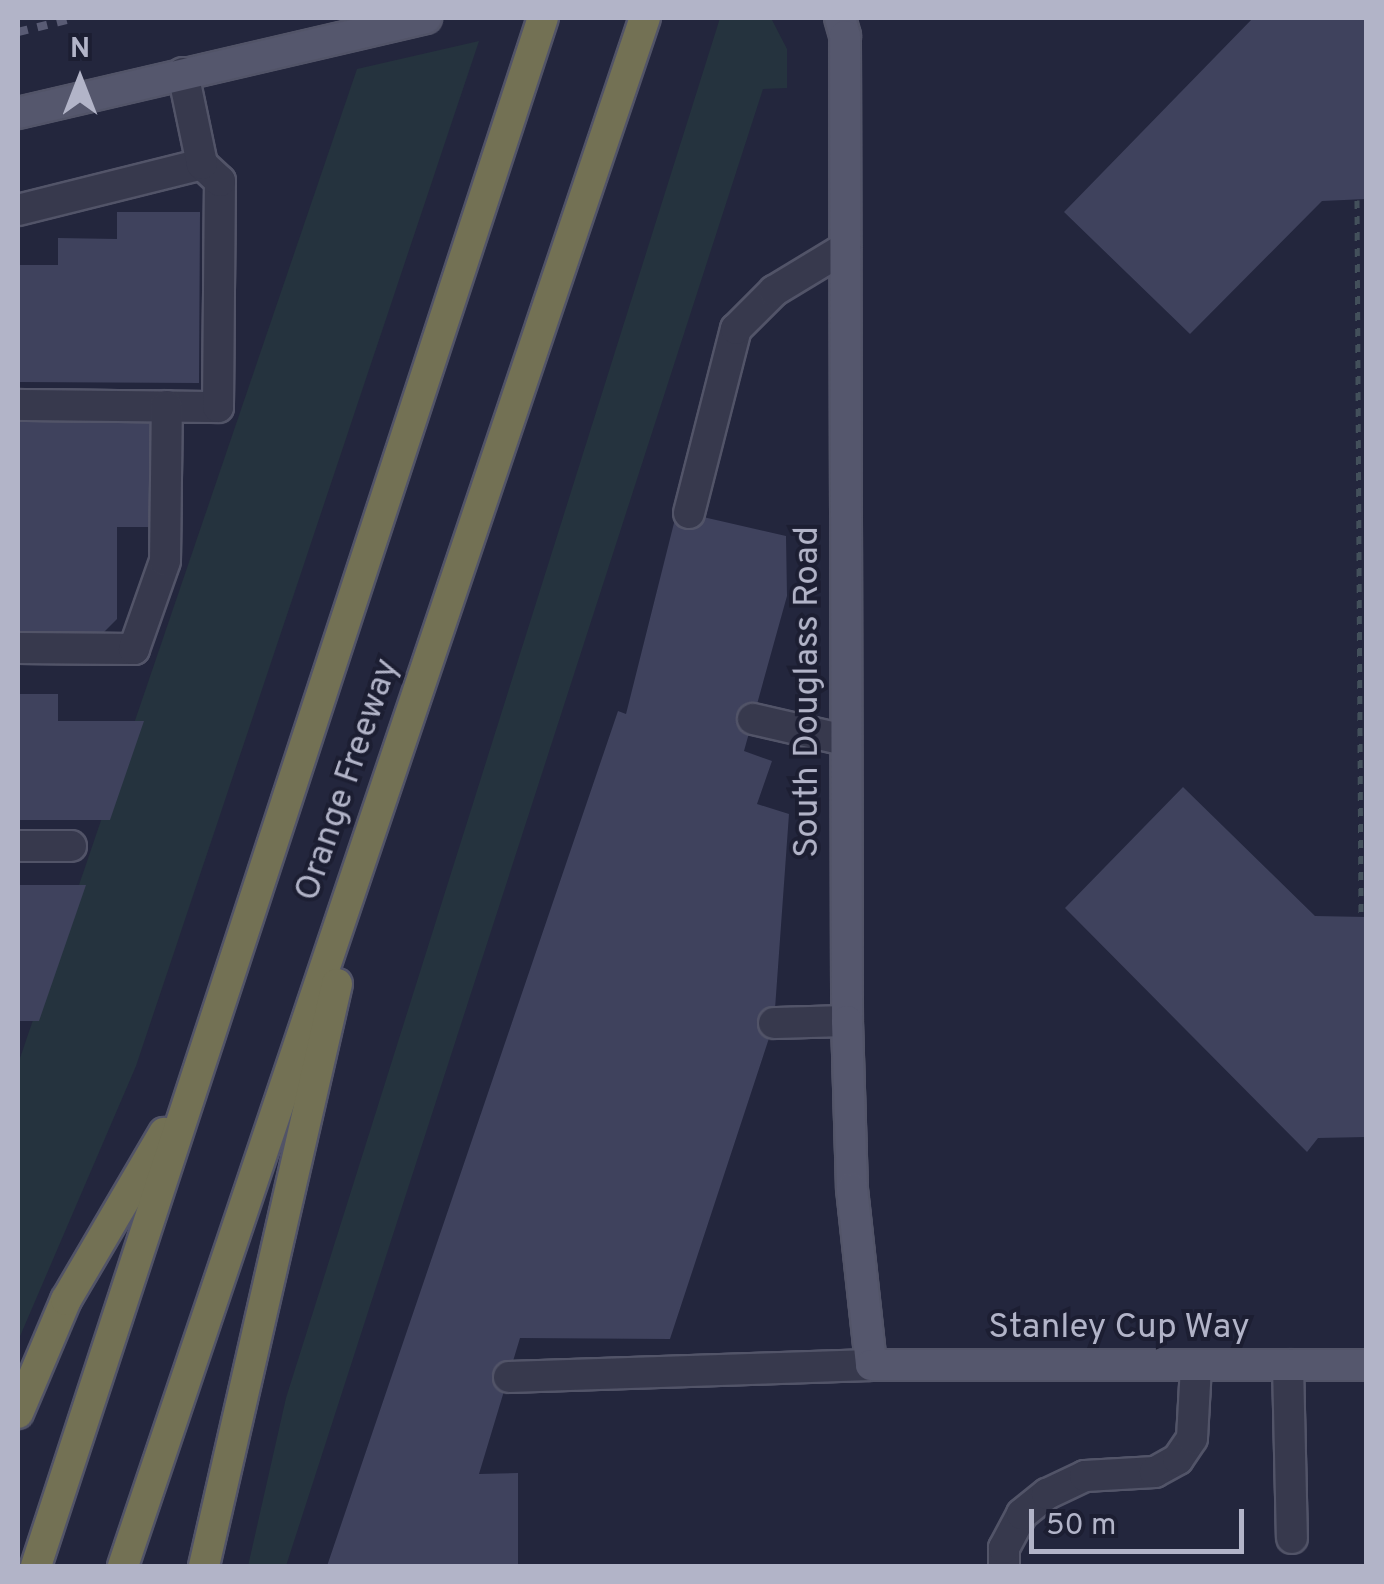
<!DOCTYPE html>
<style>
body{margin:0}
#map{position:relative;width:1384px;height:1584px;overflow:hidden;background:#23263d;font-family:Overpass,sans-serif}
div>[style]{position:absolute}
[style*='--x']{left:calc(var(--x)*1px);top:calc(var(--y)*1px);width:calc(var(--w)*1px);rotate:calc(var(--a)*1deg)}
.green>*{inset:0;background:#25333e}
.building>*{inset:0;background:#3f425d}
.path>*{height:5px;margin-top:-2.5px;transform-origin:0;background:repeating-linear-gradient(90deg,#43505b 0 8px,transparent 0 16px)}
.roads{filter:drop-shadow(2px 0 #525468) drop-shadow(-2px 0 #525468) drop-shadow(0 2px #525468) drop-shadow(0 -2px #525468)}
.minor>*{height:30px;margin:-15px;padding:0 15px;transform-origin:15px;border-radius:15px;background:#37394d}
.major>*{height:30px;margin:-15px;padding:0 15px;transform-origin:15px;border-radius:15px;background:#55576d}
.highway>*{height:30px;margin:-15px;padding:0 15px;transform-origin:15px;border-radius:15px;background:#737154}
.rail>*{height:8px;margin-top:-4px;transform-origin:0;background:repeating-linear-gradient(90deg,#595b74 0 10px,transparent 0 20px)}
span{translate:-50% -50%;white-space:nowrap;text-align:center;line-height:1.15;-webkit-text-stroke:8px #1c1e32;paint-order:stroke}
.street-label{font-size:35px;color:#b2b4c8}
.frame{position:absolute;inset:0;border:20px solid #b2b4c8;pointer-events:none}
.north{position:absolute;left:30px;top:30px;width:100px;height:100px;-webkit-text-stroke:8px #1c1e32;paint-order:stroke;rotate:0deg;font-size:28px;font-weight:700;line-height:40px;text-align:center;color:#b2b4c8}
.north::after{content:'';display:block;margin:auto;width:35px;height:45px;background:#b2b4c8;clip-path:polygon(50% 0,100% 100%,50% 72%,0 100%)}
.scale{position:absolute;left:1029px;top:1509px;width:215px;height:45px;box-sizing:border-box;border:5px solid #b2b4c8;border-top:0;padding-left:12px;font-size:30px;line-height:35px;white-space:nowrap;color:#b2b4c8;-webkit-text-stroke:8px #1c1e32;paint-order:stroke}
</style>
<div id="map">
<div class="green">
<div style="clip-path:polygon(720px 18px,771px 18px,787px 49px,787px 88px,763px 89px,286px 1566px,248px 1566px,286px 1398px)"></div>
<div style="clip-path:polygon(479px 41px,136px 1066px,18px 1341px,18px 1064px,357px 69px)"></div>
</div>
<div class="building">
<div style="clip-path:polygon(1253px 18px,1366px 18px,1366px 199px,1322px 201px,1190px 334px,1064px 212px)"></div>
<div style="clip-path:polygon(117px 212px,200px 212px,199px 383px,18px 382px,19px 265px,58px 265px,58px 238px,117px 239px)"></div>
<div style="clip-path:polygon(18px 421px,150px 421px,150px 527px,117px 527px,117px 619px,103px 633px,18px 632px)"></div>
<div style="clip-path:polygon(677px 511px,786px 536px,787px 596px,744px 751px,772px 761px,757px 804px,789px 814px,774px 1023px,670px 1339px,520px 1338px,479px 1474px,518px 1473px,518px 1566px,327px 1566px,618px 711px,626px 714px)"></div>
<div style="clip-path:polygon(18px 694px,58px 694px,58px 721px,144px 721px,110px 820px,18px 820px)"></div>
<div style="clip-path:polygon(1183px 787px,1315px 916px,1366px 917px,1366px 1137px,1318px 1138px,1307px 1152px,1065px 908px)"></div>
<div style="clip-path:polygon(18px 885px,86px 885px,39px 1021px,18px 1021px)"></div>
</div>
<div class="path">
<div style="--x:1357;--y:200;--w:717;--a:89.68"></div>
</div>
<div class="roads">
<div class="minor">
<div style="--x:18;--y:210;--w:190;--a:-14"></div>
<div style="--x:18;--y:405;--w:200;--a:0.6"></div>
<div style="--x:218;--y:407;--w:226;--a:-89.5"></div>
<div style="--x:220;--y:181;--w:25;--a:-137"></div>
<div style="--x:202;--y:164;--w:93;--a:-101.8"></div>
<div style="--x:689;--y:513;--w:190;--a:-75.7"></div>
<div style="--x:736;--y:329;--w:54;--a:-45"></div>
<div style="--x:774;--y:291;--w:83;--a:-31.2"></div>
<div style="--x:18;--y:648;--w:116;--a:0.5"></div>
<div style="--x:134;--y:649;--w:93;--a:-70.6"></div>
<div style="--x:165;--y:561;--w:155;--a:-89.3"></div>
<div style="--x:753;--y:719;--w:94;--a:12.9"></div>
<div style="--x:18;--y:846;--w:53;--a:0"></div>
<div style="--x:774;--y:1023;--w:73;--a:-1.6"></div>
<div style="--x:1288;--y:1365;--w:173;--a:88.7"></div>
<div style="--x:509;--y:1377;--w:362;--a:-1.9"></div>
<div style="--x:1004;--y:1566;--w:18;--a:-90"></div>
<div style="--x:1004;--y:1548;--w:38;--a:-62"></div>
<div style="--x:1022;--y:1514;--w:32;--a:-39"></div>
<div style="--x:1047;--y:1494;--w:42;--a:-25.3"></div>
<div style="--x:1085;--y:1476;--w:70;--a:-3.3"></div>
<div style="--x:1155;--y:1472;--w:26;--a:-29"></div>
<div style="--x:1178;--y:1459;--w:25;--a:-56"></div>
<div style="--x:1192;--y:1438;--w:72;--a:-86.8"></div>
</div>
<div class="major">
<div style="--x:840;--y:18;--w:19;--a:74"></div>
<div style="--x:845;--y:36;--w:985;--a:89.88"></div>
<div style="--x:847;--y:1021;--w:168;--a:88.3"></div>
<div style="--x:852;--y:1189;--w:177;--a:83.8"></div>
<div style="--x:871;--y:1365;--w:495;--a:0"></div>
<div style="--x:18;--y:113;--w:419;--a:-13.1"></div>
</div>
<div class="highway">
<div style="--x:18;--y:1413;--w:123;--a:-67"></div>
<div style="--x:66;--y:1300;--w:194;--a:-59.6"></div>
<div style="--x:36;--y:1566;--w:1629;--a:-71.87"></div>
<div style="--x:123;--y:1566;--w:1634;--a:-71.37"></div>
<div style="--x:204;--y:1566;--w:597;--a:-77.13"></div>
</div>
</div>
<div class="rail">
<div style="--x:18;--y:32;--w:59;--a:-13.8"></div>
</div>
<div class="street-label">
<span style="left:808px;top:692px;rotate:-90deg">South Douglass Road</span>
<span style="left:348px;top:780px;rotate:-71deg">Orange Freeway</span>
<span style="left:1119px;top:1328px">Stanley Cup Way</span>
</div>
<div class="frame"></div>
<div class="north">N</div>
<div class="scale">50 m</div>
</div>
